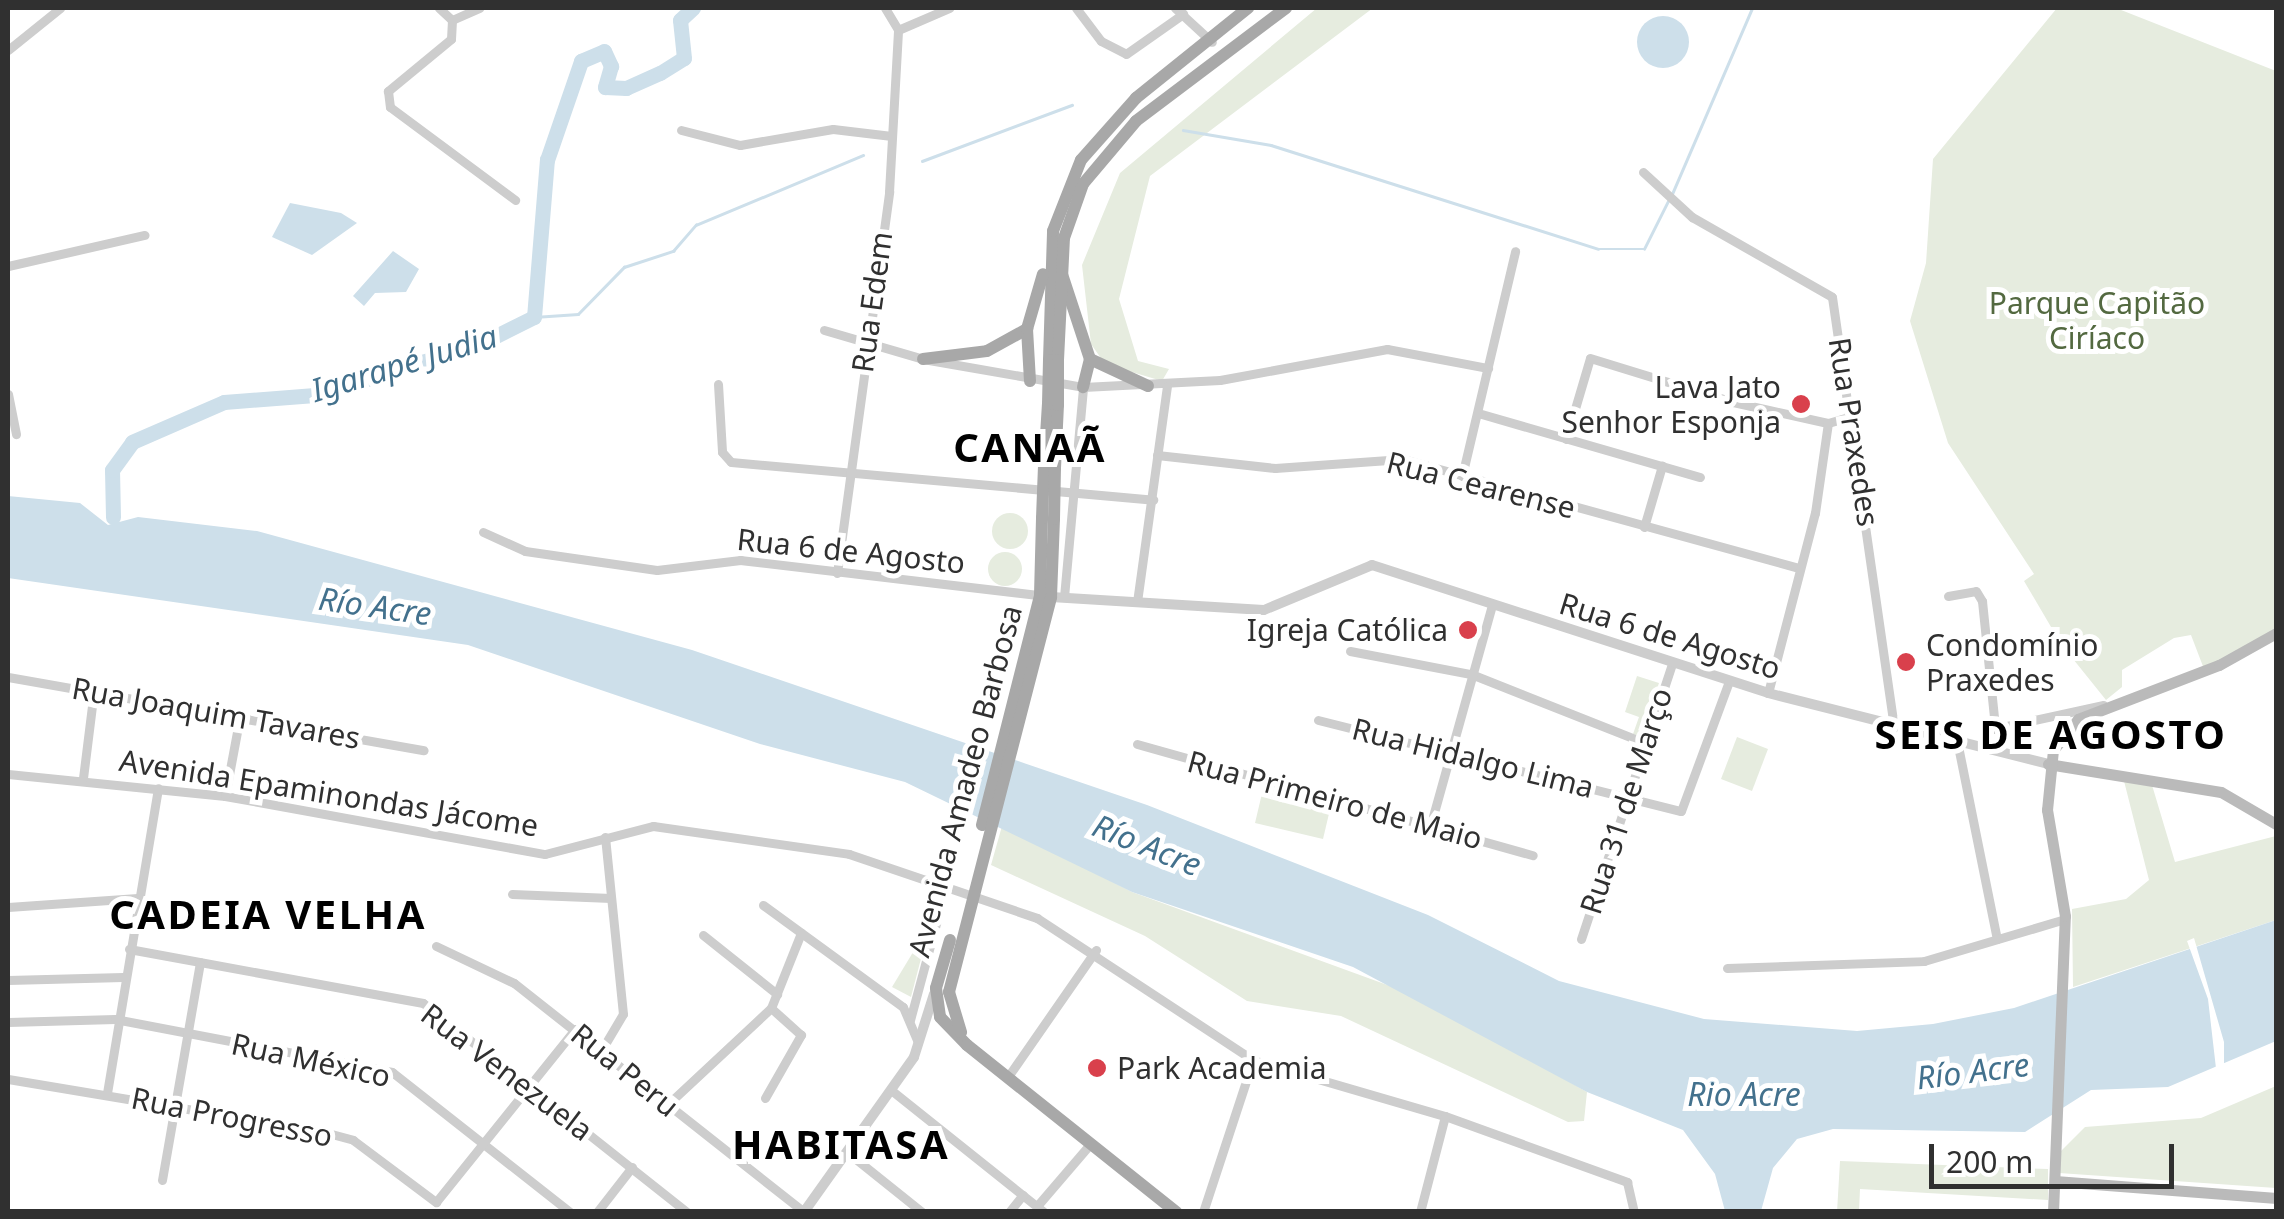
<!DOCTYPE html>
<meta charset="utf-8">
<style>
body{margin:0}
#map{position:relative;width:2284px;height:1219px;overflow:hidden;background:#fff;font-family:"Noto Sans",sans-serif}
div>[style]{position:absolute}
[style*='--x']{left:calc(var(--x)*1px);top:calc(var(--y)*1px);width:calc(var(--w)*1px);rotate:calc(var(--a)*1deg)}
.green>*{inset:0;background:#e6ecdf}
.round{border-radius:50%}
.water>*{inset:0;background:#cddfea}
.pier>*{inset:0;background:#fff}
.stream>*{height:2.5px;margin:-1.25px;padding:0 1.25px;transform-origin:1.25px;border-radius:1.25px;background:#cddfea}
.river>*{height:15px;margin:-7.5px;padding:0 7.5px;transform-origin:7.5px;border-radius:7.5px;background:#cddfea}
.minor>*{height:9px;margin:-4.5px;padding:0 4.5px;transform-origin:4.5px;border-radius:4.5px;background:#cdcdcd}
.tertiary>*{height:10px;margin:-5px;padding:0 5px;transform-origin:5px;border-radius:5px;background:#cdcdcd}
.secondary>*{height:11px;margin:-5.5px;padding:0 5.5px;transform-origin:5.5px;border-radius:5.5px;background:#bababa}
.primary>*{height:12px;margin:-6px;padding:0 6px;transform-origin:6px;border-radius:6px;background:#a8a8a8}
.primary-bridge>*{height:12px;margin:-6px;padding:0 6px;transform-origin:6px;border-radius:6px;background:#a8a8a8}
.dots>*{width:28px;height:28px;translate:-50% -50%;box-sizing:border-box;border:5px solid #fff;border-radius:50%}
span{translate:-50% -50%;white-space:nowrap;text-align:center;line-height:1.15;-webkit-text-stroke:10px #fff;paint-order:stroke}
.street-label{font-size:30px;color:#303030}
.park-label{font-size:30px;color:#536940}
.poi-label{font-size:30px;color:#303030}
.right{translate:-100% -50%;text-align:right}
.left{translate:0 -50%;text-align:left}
.water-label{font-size:32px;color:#43718d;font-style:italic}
.district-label{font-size:40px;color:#000;font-weight:700;letter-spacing:2.5px}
.frame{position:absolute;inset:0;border:10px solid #303030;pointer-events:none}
.scale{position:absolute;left:1929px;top:1144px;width:245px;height:45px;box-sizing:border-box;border:5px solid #303030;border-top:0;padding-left:12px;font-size:30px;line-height:35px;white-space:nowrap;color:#303030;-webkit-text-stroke:8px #fff;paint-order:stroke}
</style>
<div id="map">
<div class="green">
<div style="clip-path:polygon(1317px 8px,1373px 8px,1150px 176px,1119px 299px,1138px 361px,1169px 369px,1162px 381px,1105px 364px,1091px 344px,1082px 265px,1120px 173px)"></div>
<div style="clip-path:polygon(2057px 8px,2116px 8px,2276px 71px,2276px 631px,2204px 669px,2191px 635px,2174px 638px,2122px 670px,2122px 687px,2106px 700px,2061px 644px,2024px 581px,2034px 574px,1948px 443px,1910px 321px,1926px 263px,1933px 159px)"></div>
<div class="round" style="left:992px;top:513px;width:36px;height:36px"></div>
<div class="round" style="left:988px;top:552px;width:34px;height:34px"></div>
<div style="clip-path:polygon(1637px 676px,1659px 683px,1641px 737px,1633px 734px,1639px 717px,1625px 712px)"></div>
<div style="clip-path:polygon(1737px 737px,1768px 749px,1752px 791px,1721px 779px)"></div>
<div style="clip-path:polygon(2124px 781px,2152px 785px,2175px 862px,2276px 836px,2276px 920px,2073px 987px,2072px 909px,2126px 899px,2149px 880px)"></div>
<div style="clip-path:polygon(1264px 785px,1332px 801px,1323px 839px,1255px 823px)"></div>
<div style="clip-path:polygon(1002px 826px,1132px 892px,1423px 998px,1587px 1092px,1584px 1121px,1568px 1122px,1341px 1016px,1247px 1001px,1145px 936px,991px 865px)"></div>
<div style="clip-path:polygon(930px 924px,911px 997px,892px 987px)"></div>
<div style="clip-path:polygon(2276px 1086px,2276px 1188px,2059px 1173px,2060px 1152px,2085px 1127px,2201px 1118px)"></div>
<div style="clip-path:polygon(1840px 1161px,2048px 1169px,2048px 1200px,1860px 1189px,1859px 1211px,1837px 1212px)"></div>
</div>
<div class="water">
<div class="round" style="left:1637px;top:16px;width:52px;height:52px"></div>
<div style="clip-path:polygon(290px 203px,341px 213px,357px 223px,312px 255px,272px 237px)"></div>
<div style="clip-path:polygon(393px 251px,419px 269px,406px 292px,375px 293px,364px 306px,353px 296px)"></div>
<div style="clip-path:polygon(8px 496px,80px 503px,108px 525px,138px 517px,257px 531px,692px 650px,1147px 805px,1428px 915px,1559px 981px,1704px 1019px,1857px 1031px,1933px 1024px,2014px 1008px,2276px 920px,2276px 1041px,2168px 1087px,2091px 1090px,2025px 1132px,1833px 1129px,1797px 1139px,1773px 1168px,1761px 1211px,1725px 1211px,1715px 1174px,1683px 1130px,1587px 1092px,1353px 967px,1132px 892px,905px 782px,760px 744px,468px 645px,8px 578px)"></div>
</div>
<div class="pier">
<div style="clip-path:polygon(2194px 938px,2224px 1042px,2224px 1074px,2217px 1077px,2208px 999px,2187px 941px)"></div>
</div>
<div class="stream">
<div style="--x:1183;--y:130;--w:89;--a:9.7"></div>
<div style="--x:1271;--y:145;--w:343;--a:17.6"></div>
<div style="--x:1598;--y:249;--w:46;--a:0"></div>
<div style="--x:1644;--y:249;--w:54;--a:-63.4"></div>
<div style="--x:922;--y:161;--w:160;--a:-20.5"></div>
<div style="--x:1672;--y:194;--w:202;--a:-66.7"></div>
<div style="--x:534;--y:317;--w:44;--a:-3.9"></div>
<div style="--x:578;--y:314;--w:66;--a:-45.6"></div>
<div style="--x:624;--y:267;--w:52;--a:-18.1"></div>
<div style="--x:673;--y:251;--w:35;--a:-49"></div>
<div style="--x:696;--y:225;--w:181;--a:-22.7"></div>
</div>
<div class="river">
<div style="--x:113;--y:517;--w:47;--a:-91.2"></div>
<div style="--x:112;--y:470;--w:34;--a:-54"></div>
<div style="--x:132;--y:442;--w:100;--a:-23.5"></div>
<div style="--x:224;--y:402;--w:91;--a:-4.4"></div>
<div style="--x:315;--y:395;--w:173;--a:-17.2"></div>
<div style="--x:480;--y:344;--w:60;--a:-26.6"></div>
<div style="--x:534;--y:317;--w:158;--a:-85.3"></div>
<div style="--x:547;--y:160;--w:105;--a:-71"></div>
<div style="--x:581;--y:61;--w:25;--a:-23"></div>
<div style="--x:604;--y:51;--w:17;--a:65"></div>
<div style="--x:611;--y:66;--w:22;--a:106"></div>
<div style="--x:605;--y:87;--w:21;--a:3"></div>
<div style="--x:626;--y:88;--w:37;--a:-24"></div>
<div style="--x:660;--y:73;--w:28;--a:-32"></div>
<div style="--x:684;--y:58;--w:38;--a:-96"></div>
<div style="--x:680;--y:20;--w:18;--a:-43"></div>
</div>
<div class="minor">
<div style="--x:439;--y:8;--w:18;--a:43"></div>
<div style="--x:885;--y:8;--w:26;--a:59"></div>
<div style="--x:1076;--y:8;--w:41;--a:52.9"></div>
<div style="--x:1101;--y:41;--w:28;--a:27"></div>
<div style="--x:1126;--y:54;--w:70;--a:-35.1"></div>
<div style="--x:1175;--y:8;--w:50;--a:42.6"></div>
<div style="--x:452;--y:20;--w:19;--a:93"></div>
<div style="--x:451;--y:39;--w:82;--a:140.5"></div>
<div style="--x:388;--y:91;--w:16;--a:83"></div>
<div style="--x:390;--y:107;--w:156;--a:36.6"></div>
<div style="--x:452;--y:20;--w:30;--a:-24"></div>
<div style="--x:898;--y:30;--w:56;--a:-23.3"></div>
<div style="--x:8;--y:50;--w:67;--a:-38.9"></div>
<div style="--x:681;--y:130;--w:61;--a:14.3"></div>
<div style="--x:740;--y:145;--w:94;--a:-9.8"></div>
<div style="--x:833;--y:129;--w:59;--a:6.8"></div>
<div style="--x:1643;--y:172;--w:67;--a:42.6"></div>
<div style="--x:1692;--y:217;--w:161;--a:29.7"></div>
<div style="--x:1832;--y:297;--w:435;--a:81.8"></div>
<div style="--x:8;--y:266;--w:140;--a:-12.8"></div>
<div style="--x:824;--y:330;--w:103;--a:16.3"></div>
<div style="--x:923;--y:359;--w:162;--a:9.9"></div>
<div style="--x:1083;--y:387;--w:137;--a:-2.9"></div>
<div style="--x:1220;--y:380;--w:170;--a:-10.5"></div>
<div style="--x:1387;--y:349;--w:103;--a:10.7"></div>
<div style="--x:718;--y:384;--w:68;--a:86.6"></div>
<div style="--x:722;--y:452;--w:13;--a:48"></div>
<div style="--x:731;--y:462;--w:424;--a:5.1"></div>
<div style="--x:8;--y:394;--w:41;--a:78.7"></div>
<div style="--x:1478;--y:413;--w:231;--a:16.1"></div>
<div style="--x:1566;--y:439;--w:84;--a:-73.5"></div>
<div style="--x:1590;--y:358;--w:150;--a:17.1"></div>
<div style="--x:1733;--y:402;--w:97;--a:12.5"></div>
<div style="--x:1828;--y:423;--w:22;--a:-16"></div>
<div style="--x:1157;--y:455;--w:119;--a:6.3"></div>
<div style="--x:1275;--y:468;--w:128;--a:-4"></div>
<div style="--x:1403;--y:459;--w:411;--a:15.4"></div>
<div style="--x:1462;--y:476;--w:231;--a:-76.7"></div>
<div style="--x:1644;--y:527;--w:64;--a:-73.6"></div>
<div style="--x:483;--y:532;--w:46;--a:24.3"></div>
<div style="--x:525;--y:551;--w:133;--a:8.2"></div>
<div style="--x:657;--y:570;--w:84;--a:-6.9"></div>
<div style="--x:740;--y:560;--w:302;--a:6.7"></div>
<div style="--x:837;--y:573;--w:385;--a:-82.2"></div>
<div style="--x:889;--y:192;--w:162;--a:-86.8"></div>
<div style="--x:1948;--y:596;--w:28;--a:-10"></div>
<div style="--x:1976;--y:591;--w:12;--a:59"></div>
<div style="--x:1982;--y:601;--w:118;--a:84.1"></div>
<div style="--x:1994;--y:718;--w:31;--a:111"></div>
<div style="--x:1064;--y:597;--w:211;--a:-84.8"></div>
<div style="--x:1137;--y:602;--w:218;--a:-82.1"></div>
<div style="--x:1350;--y:651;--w:123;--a:10.8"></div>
<div style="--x:1471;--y:674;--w:185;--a:21.6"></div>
<div style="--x:8;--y:677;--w:422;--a:10"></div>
<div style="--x:1768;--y:693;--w:186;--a:-75.4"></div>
<div style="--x:1815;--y:513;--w:91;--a:-81.8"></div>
<div style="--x:1318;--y:720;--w:374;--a:14.1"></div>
<div style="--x:1681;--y:811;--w:139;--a:-69.7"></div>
<div style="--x:1993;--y:729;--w:113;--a:-12.3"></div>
<div style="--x:1957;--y:741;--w:202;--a:78.6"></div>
<div style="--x:1137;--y:744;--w:411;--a:15.7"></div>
<div style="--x:8;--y:774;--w:218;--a:5.8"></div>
<div style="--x:225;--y:796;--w:325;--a:10.3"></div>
<div style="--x:545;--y:854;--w:112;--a:-14.5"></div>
<div style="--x:653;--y:826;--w:198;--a:8.1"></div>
<div style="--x:849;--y:854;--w:199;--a:18.8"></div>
<div style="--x:1037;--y:918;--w:258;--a:33.3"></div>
<div style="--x:1253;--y:1060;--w:200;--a:16.3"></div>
<div style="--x:1445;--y:1116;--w:194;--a:19.9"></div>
<div style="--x:1627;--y:1182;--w:31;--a:77"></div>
<div style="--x:83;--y:778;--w:89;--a:-82.9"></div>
<div style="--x:225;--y:796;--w:81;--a:-79.4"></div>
<div style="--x:1430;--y:827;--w:230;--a:-74.4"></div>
<div style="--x:512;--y:894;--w:99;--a:2.3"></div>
<div style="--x:763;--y:905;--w:173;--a:36.1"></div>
<div style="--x:903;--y:1007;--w:38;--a:67"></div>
<div style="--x:8;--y:907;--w:130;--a:-4"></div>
<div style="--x:703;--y:935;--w:95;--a:38.6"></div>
<div style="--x:1581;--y:939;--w:290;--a:-71.7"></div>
<div style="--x:436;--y:946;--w:86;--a:25.4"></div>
<div style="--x:514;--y:983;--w:366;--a:38.3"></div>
<div style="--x:129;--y:949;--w:299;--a:10.4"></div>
<div style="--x:423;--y:1003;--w:337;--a:38.4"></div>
<div style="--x:1727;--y:968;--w:197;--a:-2"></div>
<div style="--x:1924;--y:961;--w:147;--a:-16.6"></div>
<div style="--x:8;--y:980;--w:115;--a:-1.5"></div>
<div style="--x:910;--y:1020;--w:142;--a:-74.9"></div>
<div style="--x:8;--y:1022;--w:107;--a:-1.6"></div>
<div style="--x:115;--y:1019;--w:282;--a:10.8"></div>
<div style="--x:392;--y:1072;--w:226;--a:38.2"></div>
<div style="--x:601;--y:1051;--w:43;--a:-59.3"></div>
<div style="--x:623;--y:1014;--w:178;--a:-95.8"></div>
<div style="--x:1007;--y:1078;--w:156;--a:-55.2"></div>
<div style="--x:8;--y:1079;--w:320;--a:9.5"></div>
<div style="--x:324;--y:1132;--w:30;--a:15"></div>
<div style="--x:353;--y:1140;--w:104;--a:36.8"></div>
<div style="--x:436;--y:1202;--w:222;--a:-51.2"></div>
<div style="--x:891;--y:1090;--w:196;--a:38.6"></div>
<div style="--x:107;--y:1093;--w:309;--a:-80.5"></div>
<div style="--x:765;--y:1098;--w:73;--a:-60.3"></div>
<div style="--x:801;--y:1035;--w:40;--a:-138"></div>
<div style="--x:667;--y:1105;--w:142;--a:-43"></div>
<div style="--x:771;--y:1008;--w:81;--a:-68.2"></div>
<div style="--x:847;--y:1152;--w:96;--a:38.7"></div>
<div style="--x:162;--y:1180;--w:221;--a:-80.1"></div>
<div style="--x:1037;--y:1206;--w:83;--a:-49.4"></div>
<div style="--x:597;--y:1212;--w:57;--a:-52.1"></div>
<div style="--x:1009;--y:1212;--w:22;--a:-51"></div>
<div style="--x:1203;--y:1212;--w:160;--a:-71.8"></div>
<div style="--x:1420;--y:1212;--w:99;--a:-75.4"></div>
</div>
<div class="tertiary">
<div style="--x:1051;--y:597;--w:213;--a:3.5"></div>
<div style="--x:1264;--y:610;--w:117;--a:-22.6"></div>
<div style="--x:1372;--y:565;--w:416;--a:17.9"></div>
<div style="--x:1768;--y:693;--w:289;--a:14.2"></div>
<div style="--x:804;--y:1212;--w:190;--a:-54.6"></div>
<div style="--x:914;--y:1057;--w:66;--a:-72.4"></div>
</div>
<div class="secondary">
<div style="--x:2048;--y:764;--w:175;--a:9.2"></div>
<div style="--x:2221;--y:792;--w:64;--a:30.2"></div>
<div style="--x:2055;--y:1181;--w:222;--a:4.4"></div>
<div style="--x:2053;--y:1212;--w:296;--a:-87.7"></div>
<div style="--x:2065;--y:916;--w:108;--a:-99.6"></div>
<div style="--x:2047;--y:810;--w:60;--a:-84.3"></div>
<div style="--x:2053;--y:750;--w:40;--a:-51"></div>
<div style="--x:2078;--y:719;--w:151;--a:-21"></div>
<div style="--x:2219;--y:665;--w:65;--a:-29.3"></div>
</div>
<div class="primary">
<div style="--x:1060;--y:268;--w:96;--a:71.8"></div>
<div style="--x:1090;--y:359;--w:29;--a:104"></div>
<div style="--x:923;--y:359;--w:64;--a:-7.1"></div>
<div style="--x:987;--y:351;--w:46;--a:-28.8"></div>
<div style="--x:1090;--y:359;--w:64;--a:25"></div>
<div style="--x:1049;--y:360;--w:129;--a:-88.2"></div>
<div style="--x:1053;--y:231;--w:76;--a:-68.5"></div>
<div style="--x:1081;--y:160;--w:83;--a:-48.4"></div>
<div style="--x:1136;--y:98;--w:144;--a:-38.8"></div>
<div style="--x:1058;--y:360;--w:122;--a:-87.2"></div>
<div style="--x:1064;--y:238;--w:57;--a:-70.6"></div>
<div style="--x:1083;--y:184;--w:82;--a:-49.9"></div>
<div style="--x:1136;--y:121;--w:188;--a:-37"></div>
<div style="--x:1030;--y:381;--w:52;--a:-93.3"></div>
<div style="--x:1027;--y:329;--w:57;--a:-73.8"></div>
<div style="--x:1044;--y:467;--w:63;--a:-86.4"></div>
<div style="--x:1055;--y:468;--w:63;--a:-87.3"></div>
<div style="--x:1040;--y:595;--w:77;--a:-88.5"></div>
<div style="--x:1051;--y:597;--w:78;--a:-87.8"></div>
<div style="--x:936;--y:988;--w:29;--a:82"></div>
<div style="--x:940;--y:1017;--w:39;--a:46"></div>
<div style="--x:967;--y:1045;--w:268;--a:38.6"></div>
<div style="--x:949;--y:992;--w:42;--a:73.3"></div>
</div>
<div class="primary-bridge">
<div style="--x:1048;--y:404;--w:44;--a:-88.7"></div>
<div style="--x:1058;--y:405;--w:45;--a:-90"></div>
<div style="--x:1042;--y:518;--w:51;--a:-87.8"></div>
<div style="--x:1054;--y:519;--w:51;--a:-88.9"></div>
<div style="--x:982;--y:825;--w:237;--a:-75.8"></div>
<div style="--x:936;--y:988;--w:50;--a:-73.7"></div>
<div style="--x:949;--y:992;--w:408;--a:-75.5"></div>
</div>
<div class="dots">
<div style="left:1801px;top:404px;background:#d9404c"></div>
<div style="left:1468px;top:630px;background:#d9404c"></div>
<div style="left:1906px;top:662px;background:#d9404c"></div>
<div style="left:1097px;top:1068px;background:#d9404c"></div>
</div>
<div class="street-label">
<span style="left:872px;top:302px;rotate:-82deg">Rua Edem</span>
<span style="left:1854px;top:432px;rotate:81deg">Rua Praxedes</span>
<span style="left:1481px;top:485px;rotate:14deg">Rua Cearense</span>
<span style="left:851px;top:551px;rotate:6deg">Rua 6 de Agosto</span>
<span style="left:1670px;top:636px;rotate:17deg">Rua 6 de Agosto</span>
<span style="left:216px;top:713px;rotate:10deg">Rua Joaquim Tavares</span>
<span style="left:1473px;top:758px;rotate:14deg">Rua Hidalgo Lima</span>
<span style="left:965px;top:781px;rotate:-75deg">Avenida Amadeo Barbosa</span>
<span style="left:329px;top:793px;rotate:9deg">Avenida Epaminondas Jácome</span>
<span style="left:1335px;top:800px;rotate:15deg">Rua Primeiro de Maio</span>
<span style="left:1626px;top:801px;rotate:-72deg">Rua 31 de Março</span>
<span style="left:311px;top:1060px;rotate:12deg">Rua México</span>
<span style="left:625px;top:1070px;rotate:39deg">Rua Peru</span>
<span style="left:507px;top:1072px;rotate:37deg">Rua Venezuela</span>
<span style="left:232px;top:1117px;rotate:11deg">Rua Progresso</span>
</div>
<div class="park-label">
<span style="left:2097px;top:320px">Parque Capitão<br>Ciríaco</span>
</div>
<div class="poi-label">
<span class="right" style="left:1781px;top:404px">Lava Jato<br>Senhor Esponja</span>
<span class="right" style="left:1448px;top:630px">Igreja Católica</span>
<span class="left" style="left:1926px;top:662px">Condomínio<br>Praxedes</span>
<span class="left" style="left:1117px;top:1068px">Park Academia</span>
</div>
<div class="water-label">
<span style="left:404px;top:363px;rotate:-17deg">Igarapé Judia</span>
<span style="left:375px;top:606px;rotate:8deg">Río Acre</span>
<span style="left:1147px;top:845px;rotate:22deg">Río Acre</span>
<span style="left:1973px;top:1071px;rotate:-7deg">Río Acre</span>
<span style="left:1744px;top:1094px">Rio Acre</span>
</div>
<div class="district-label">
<span style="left:1030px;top:447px">CANAÃ</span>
<span style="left:2051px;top:734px">SEIS DE AGOSTO</span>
<span style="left:268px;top:914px">CADEIA VELHA</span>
<span style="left:841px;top:1144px">HABITASA</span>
</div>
<div class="frame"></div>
<div class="scale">200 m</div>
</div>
